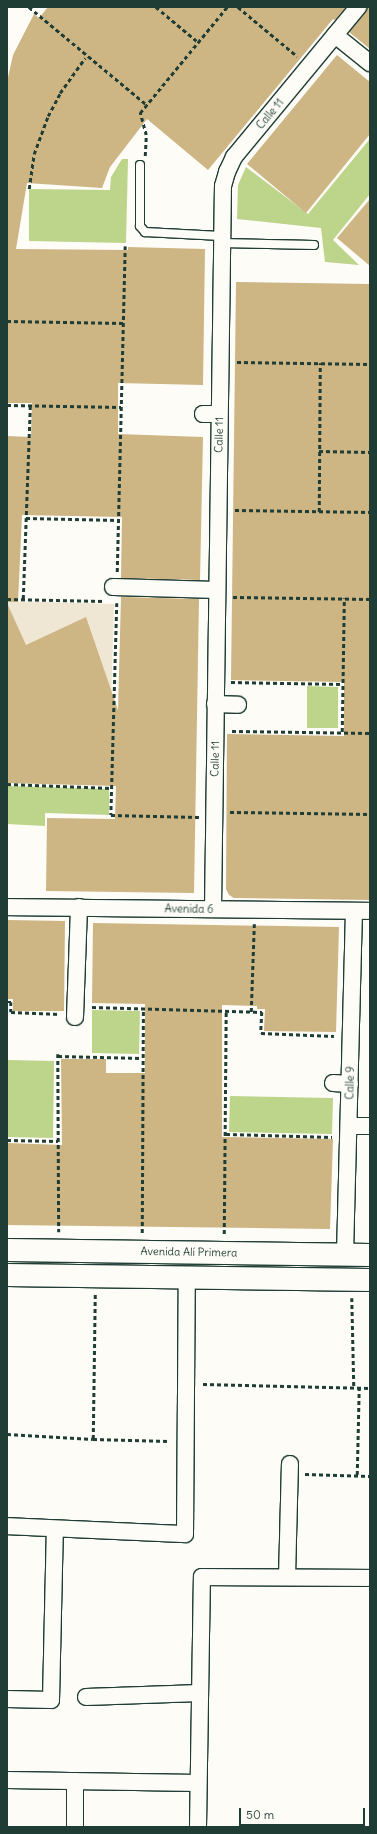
<!DOCTYPE html>
<meta charset="utf-8">
<style>
body{margin:0}
#map{position:relative;width:377px;height:1834px;overflow:hidden;background:#fdfcf7;font-family:Delius,sans-serif}
div>[style]{position:absolute}
[style*='--x']{left:calc(var(--x)*1px);top:calc(var(--y)*1px);width:calc(var(--w)*1px);rotate:calc(var(--a)*1deg)}
.built>*{inset:0;background:#efe7d4}
.green>*{inset:0;background:#bdd48b}
.building>*{inset:0;background:#cdb584}
.path>*{height:2.5px;margin-top:-1.25px;transform-origin:0;background:repeating-linear-gradient(90deg,#1f3d34 0 4px,transparent 0 7px)}
.roads{filter:drop-shadow(1px 0 #1f3d34) drop-shadow(-1px 0 #1f3d34) drop-shadow(0 1px #1f3d34) drop-shadow(0 -1px #1f3d34)}
.lane>*{height:8px;margin:-4px;padding:0 4px;transform-origin:4px;border-radius:4px;background:#fdfcf7}
.street>*{height:16px;margin:-8px;padding:0 8px;transform-origin:8px;border-radius:8px;background:#fdfcf7}
.secondary>*{height:22px;margin:-11px;padding:0 11px;transform-origin:11px;border-radius:11px;background:#fdfcf7}
span{translate:-50% -50%;white-space:nowrap;text-align:center;line-height:1.15;-webkit-text-stroke:3px #fdfcf7;paint-order:stroke}
.street-label{font-size:11px;color:#1f3d34}
.frame{position:absolute;inset:0;border:8px solid #1f3d34;pointer-events:none}
.scale{position:absolute;left:239px;top:1808px;width:126px;height:18px;box-sizing:border-box;border:2px solid #1f3d34;border-top:0;padding-left:5px;font-size:12px;line-height:14px;white-space:nowrap;color:#1f3d34;-webkit-text-stroke:3px #fdfcf7;paint-order:stroke}
</style>
<div id="map">
<div class="built">
<div style="clip-path:polygon(7px 601px,114px 604px,111px 706px,7px 703px)"></div>
</div>
<div class="green">
<div style="clip-path:polygon(369px 140px,370px 141px,370px 194px,333px 240px,359px 265px,325px 262px,321px 228px,237px 219px,238px 185px,246px 167px,308px 214px)"></div>
<div style="clip-path:polygon(122px 159px,128px 159px,126px 243px,29px 241px,29px 189px,110px 190px,111px 177px)"></div>
<div style="clip-path:polygon(307px 686px,338px 687px,338px 728px,307px 728px)"></div>
<div style="clip-path:polygon(7px 786px,109px 789px,109px 815px,45px 813px,45px 826px,7px 824px)"></div>
<div style="clip-path:polygon(92px 1010px,140px 1011px,139px 1054px,92px 1053px)"></div>
<div style="clip-path:polygon(7px 1060px,54px 1061px,53px 1138px,7px 1137px)"></div>
<div style="clip-path:polygon(230px 1096px,333px 1098px,332px 1134px,229px 1132px)"></div>
</div>
<div class="building">
<div style="clip-path:polygon(48px 7px,346px 7px,335px 20px,333px 19px,208px 170px,147px 119px,110px 167px,102px 188px,27px 183px,16px 249px,128px 250px,128px 247px,205px 249px,203px 385px,118px 383px,118px 434px,203px 437px,200px 580px,121px 578px,122px 517px,22px 515px,18px 602px,7px 602px,7px 436px,31px 437px,32px 403px,7px 403px,7px 82px,13px 55px,34px 14px,39px 18px)"></div>
<div style="clip-path:polygon(367px 7px,370px 7px,370px 49px,349px 32px,365px 13px)"></div>
<div style="clip-path:polygon(337px 55px,370px 82px,370px 134px,306px 213px,247px 164px)"></div>
<div style="clip-path:polygon(370px 199px,370px 266px,337px 238px)"></div>
<div style="clip-path:polygon(236px 282px,370px 284px,370px 900px,234px 898px,229px 895px,226px 889px,227px 734px,344px 736px,344px 682px,231px 680px)"></div>
<div style="clip-path:polygon(121px 597px,199px 599px,194px 893px,46px 891px,47px 818px,115px 819px,116px 786px,7px 783px,7px 603px,26px 645px,86px 617px,118px 710px)"></div>
<div style="clip-path:polygon(7px 920px,65px 921px,64px 1011px,13px 1011px,13px 999px,7px 999px)"></div>
<div style="clip-path:polygon(93px 923px,339px 927px,336px 1032px,264px 1031px,265px 1009px,257px 1009px,257px 1006px,222px 1005px,222px 1137px,333px 1139px,330px 1229px,7px 1225px,7px 1143px,62px 1145px,61px 1059px,106px 1059px,106px 1073px,145px 1073px,145px 1004px,92px 1003px)"></div>
</div>
<div class="path">
<div style="--x:29;--y:7;--w:153;--a:39.7"></div>
<div style="--x:156;--y:7;--w:55;--a:39.8"></div>
<div style="--x:238;--y:7;--w:77;--a:39.7"></div>
<div style="--x:145;--y:156;--w:21;--a:-87"></div>
<div style="--x:146;--y:135;--w:23;--a:-105"></div>
<div style="--x:140;--y:113;--w:137;--a:-50.6"></div>
<div style="--x:29;--y:189;--w:35;--a:-82"></div>
<div style="--x:34;--y:154;--w:40;--a:-69.8"></div>
<div style="--x:48;--y:116;--w:26;--a:-62"></div>
<div style="--x:60;--y:93;--w:43;--a:-54.5"></div>
<div style="--x:7;--y:321;--w:116;--a:1"></div>
<div style="--x:237;--y:362;--w:133;--a:0.9"></div>
<div style="--x:7;--y:405;--w:114;--a:1"></div>
<div style="--x:319;--y:451;--w:51;--a:1.1"></div>
<div style="--x:235;--y:510;--w:135;--a:0.8"></div>
<div style="--x:319;--y:512;--w:149;--a:-89.6"></div>
<div style="--x:26;--y:518;--w:92;--a:1.2"></div>
<div style="--x:117;--y:572;--w:326;--a:-88.6"></div>
<div style="--x:233;--y:597;--w:137;--a:0.8"></div>
<div style="--x:7;--y:599;--w:97;--a:1.2"></div>
<div style="--x:23;--y:599;--w:194;--a:-87.9"></div>
<div style="--x:117;--y:603;--w:212;--a:91.6"></div>
<div style="--x:111;--y:815;--w:88;--a:1.3"></div>
<div style="--x:231;--y:682;--w:112;--a:1"></div>
<div style="--x:232;--y:731;--w:138;--a:0.8"></div>
<div style="--x:342;--y:732;--w:134;--a:-89.1"></div>
<div style="--x:7;--y:784;--w:105;--a:2.2"></div>
<div style="--x:230;--y:812;--w:140;--a:0.8"></div>
<div style="--x:7;--y:1002;--w:4;--a:0"></div>
<div style="--x:11;--y:1002;--w:10;--a:90"></div>
<div style="--x:11;--y:1012;--w:49;--a:2.3"></div>
<div style="--x:92;--y:1007;--w:170;--a:1.7"></div>
<div style="--x:262;--y:1012;--w:21;--a:93"></div>
<div style="--x:261;--y:1033;--w:73;--a:2.4"></div>
<div style="--x:251;--y:1012;--w:88;--a:-88"></div>
<div style="--x:58;--y:1054;--w:178;--a:89.7"></div>
<div style="--x:58;--y:1056;--w:84;--a:1.4"></div>
<div style="--x:226;--y:1134;--w:106;--a:1.6"></div>
<div style="--x:7;--y:1140;--w:51;--a:1.1"></div>
<div style="--x:142;--y:1233;--w:225;--a:-89.7"></div>
<div style="--x:224;--y:1234;--w:223;--a:-89.5"></div>
<div style="--x:352;--y:1298;--w:89;--a:88.7"></div>
<div style="--x:203;--y:1384;--w:167;--a:1.4"></div>
<div style="--x:7;--y:1434;--w:86;--a:3.3"></div>
<div style="--x:93;--y:1439;--w:76;--a:1.5"></div>
<div style="--x:93;--y:1439;--w:145;--a:-89.2"></div>
<div style="--x:305;--y:1474;--w:65;--a:1.8"></div>
<div style="--x:357;--y:1475;--w:88;--a:-88.7"></div>
</div>
<div class="roads">
<div class="lane">
<div style="--x:140;--y:165;--w:61;--a:90"></div>
<div style="--x:140;--y:226;--w:8;--a:50"></div>
<div style="--x:145;--y:232;--w:76;--a:3"></div>
<div style="--x:221;--y:243;--w:93;--a:1.2"></div>
</div>
<div class="street">
<div style="--x:335;--y:35;--w:45;--a:38.7"></div>
<div style="--x:203;--y:414;--w:16;--a:0"></div>
<div style="--x:113;--y:587;--w:104;--a:1.7"></div>
<div style="--x:215;--y:704;--w:23;--a:2"></div>
<div style="--x:7;--y:907;--w:363;--a:0.6"></div>
<div style="--x:213;--y:909;--w:723;--a:-89.21"></div>
<div style="--x:223;--y:186;--w:15;--a:-74"></div>
<div style="--x:227;--y:172;--w:17;--a:-65"></div>
<div style="--x:234;--y:157;--w:195;--a:-50.4"></div>
<div style="--x:75;--y:1017;--w:110;--a:-87.9"></div>
<div style="--x:333;--y:1083;--w:17;--a:3"></div>
<div style="--x:349;--y:1126;--w:21;--a:0"></div>
<div style="--x:345;--y:1254;--w:343;--a:-88.5"></div>
<div style="--x:7;--y:1526;--w:178;--a:2.6"></div>
<div style="--x:185;--y:1534;--w:257;--a:-89.6"></div>
<div style="--x:287;--y:1577;--w:113;--a:-88.5"></div>
<div style="--x:86;--y:1697;--w:114;--a:-2"></div>
<div style="--x:7;--y:1699;--w:44;--a:1.3"></div>
<div style="--x:51;--y:1700;--w:171;--a:-88.7"></div>
<div style="--x:7;--y:1780;--w:191;--a:0.9"></div>
<div style="--x:75;--y:1827;--w:46;--a:-90"></div>
<div style="--x:198;--y:1827;--w:250;--a:-89.1"></div>
<div style="--x:202;--y:1577;--w:168;--a:0.3"></div>
</div>
<div class="secondary">
<div style="--x:7;--y:1250;--w:363;--a:0.8"></div>
<div style="--x:7;--y:1275;--w:363;--a:0.8"></div>
</div>
</div>
<div class="street-label">
<span style="left:270px;top:114px;rotate:-50deg">Calle 11</span>
<span style="left:219px;top:435px;rotate:-89deg">Calle 11</span>
<span style="left:215px;top:759px;rotate:-89deg">Calle 11</span>
<span style="left:189px;top:909px;rotate:1deg">Avenida 6</span>
<span style="left:350px;top:1083px;rotate:-89deg">Calle 9</span>
<span style="left:189px;top:1252px;rotate:1deg">Avenida Alí Primera</span>
</div>
<div class="frame"></div>
<div class="scale">50 m</div>
</div>
